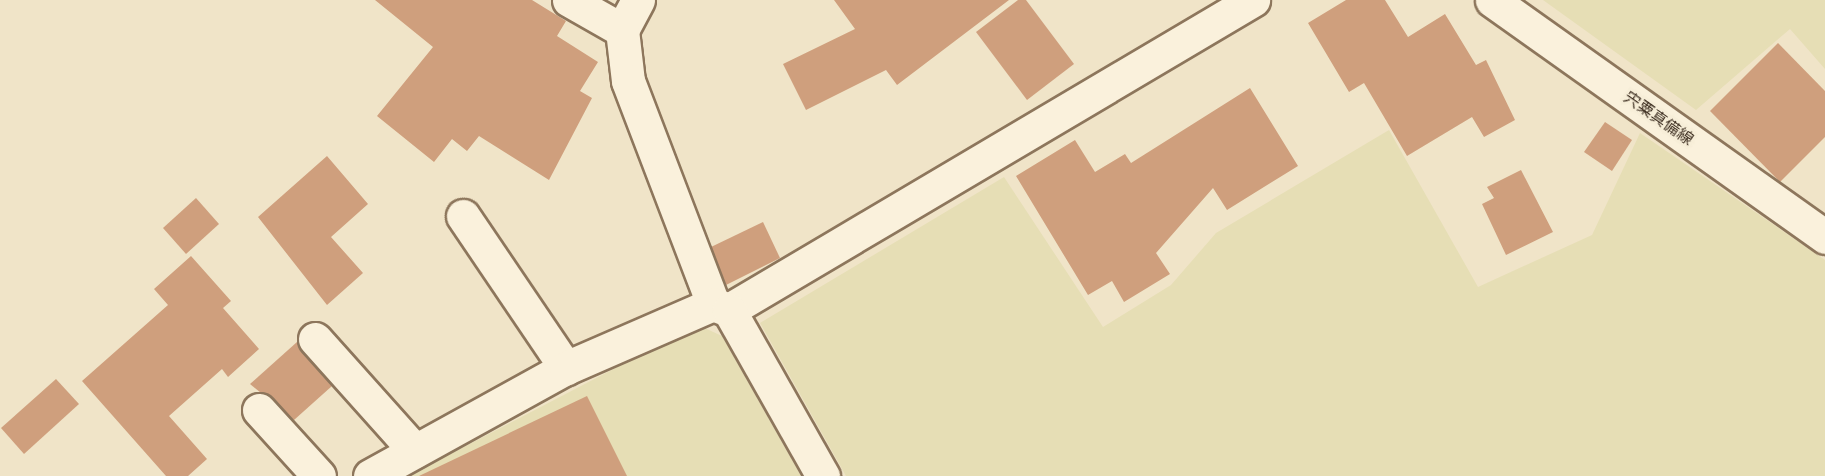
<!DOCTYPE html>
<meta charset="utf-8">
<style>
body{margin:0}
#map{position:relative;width:1825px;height:476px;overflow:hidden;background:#f0e4c8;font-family:"Noto Serif","Noto Sans JP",serif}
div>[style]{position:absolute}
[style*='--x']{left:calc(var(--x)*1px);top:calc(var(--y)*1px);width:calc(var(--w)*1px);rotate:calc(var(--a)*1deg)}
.farmland>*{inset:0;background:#e6deb5}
.building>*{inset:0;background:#cf9f7d}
.roads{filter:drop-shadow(2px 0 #8d765c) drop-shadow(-2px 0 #8d765c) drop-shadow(0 2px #8d765c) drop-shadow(0 -2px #8d765c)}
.minor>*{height:33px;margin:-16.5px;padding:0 16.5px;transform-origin:16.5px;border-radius:16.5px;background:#faf1dc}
.secondary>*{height:33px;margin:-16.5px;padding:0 16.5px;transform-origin:16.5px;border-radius:16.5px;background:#faf1dc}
span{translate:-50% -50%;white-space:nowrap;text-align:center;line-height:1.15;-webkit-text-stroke:6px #f7eed8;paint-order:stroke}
.street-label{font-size:16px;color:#3d2e20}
</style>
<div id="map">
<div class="farmland">
<div style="clip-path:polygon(1543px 0,1825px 0,1825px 69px,1790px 29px,1696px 110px)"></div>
<div style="clip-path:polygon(1389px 130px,1478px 287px,1592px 235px,1640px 133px,1825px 260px,1825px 476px,846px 476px,760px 323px,1004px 177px,1103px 327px,1171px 285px,1216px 233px)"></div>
<div style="clip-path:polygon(698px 325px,722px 336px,801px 476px,408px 476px)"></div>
</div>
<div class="building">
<div style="clip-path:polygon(375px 0,532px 0,566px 21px,557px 36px,598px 62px,580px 91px,592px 98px,549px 180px,479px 136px,467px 151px,452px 139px,434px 162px,377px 116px,433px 47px)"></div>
<div style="clip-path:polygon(834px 0,1009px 0,897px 85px,886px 70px,806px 110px,783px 64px,855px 29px)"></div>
<div style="clip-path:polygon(1018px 0,1026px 0,1074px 64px,1027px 100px,976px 32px)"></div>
<div style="clip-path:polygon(1346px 0,1385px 0,1408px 37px,1445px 14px,1476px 65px,1486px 60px,1515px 120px,1484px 137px,1472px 117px,1407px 156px,1364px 83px,1349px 92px,1308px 23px)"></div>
<div style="clip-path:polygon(1778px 43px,1825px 91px,1825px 137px,1780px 182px,1710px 111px)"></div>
<div style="clip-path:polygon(1250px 88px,1298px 166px,1227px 210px,1213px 188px,1156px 253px,1170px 274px,1124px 302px,1112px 281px,1088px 295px,1016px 176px,1075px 140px,1095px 172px,1125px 154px,1131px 163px)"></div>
<div style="clip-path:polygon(1605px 122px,1632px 140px,1612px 171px,1584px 152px)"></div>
<div style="clip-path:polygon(327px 156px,368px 204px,331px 237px,363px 273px,327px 305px,258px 217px)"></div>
<div style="clip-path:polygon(1521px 170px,1553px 232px,1506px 255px,1482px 204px,1494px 198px,1487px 187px)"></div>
<div style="clip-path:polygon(196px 198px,219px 224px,186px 254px,163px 228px)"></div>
<div style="clip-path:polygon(763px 222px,780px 258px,726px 285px,711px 247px)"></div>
<div style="clip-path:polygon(191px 256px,231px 301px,223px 308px,259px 349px,228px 377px,222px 369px,169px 416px,207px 459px,188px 476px,166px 476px,82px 381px,168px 305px,154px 289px)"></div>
<div style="clip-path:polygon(297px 342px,332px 386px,294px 420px,250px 384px)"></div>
<div style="clip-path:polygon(56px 379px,79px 404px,24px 454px,1px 428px)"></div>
<div style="clip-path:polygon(587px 396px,627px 476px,419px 476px)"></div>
</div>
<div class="roads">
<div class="minor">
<div style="--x:569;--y:0;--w:61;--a:29.5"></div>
<div style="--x:638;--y:0;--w:34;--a:118"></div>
<div style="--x:622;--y:30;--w:51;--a:83.3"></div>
<div style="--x:628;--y:81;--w:239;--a:69.1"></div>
<div style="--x:463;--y:216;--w:184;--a:55.9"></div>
<div style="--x:729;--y:310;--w:609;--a:-30.61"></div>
<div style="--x:315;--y:339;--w:150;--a:48.2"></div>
<div style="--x:259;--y:410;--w:89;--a:47.7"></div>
<div style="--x:370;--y:476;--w:224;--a:-28.9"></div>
<div style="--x:566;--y:368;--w:160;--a:-23.5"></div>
<div style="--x:713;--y:304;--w:17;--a:21"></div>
<div style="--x:729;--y:310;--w:191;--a:60.5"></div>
</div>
<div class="secondary">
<div style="--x:1492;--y:0;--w:409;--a:35.4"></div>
</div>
</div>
<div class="street-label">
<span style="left:1659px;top:118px;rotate:35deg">宍粟真備線</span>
</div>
</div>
